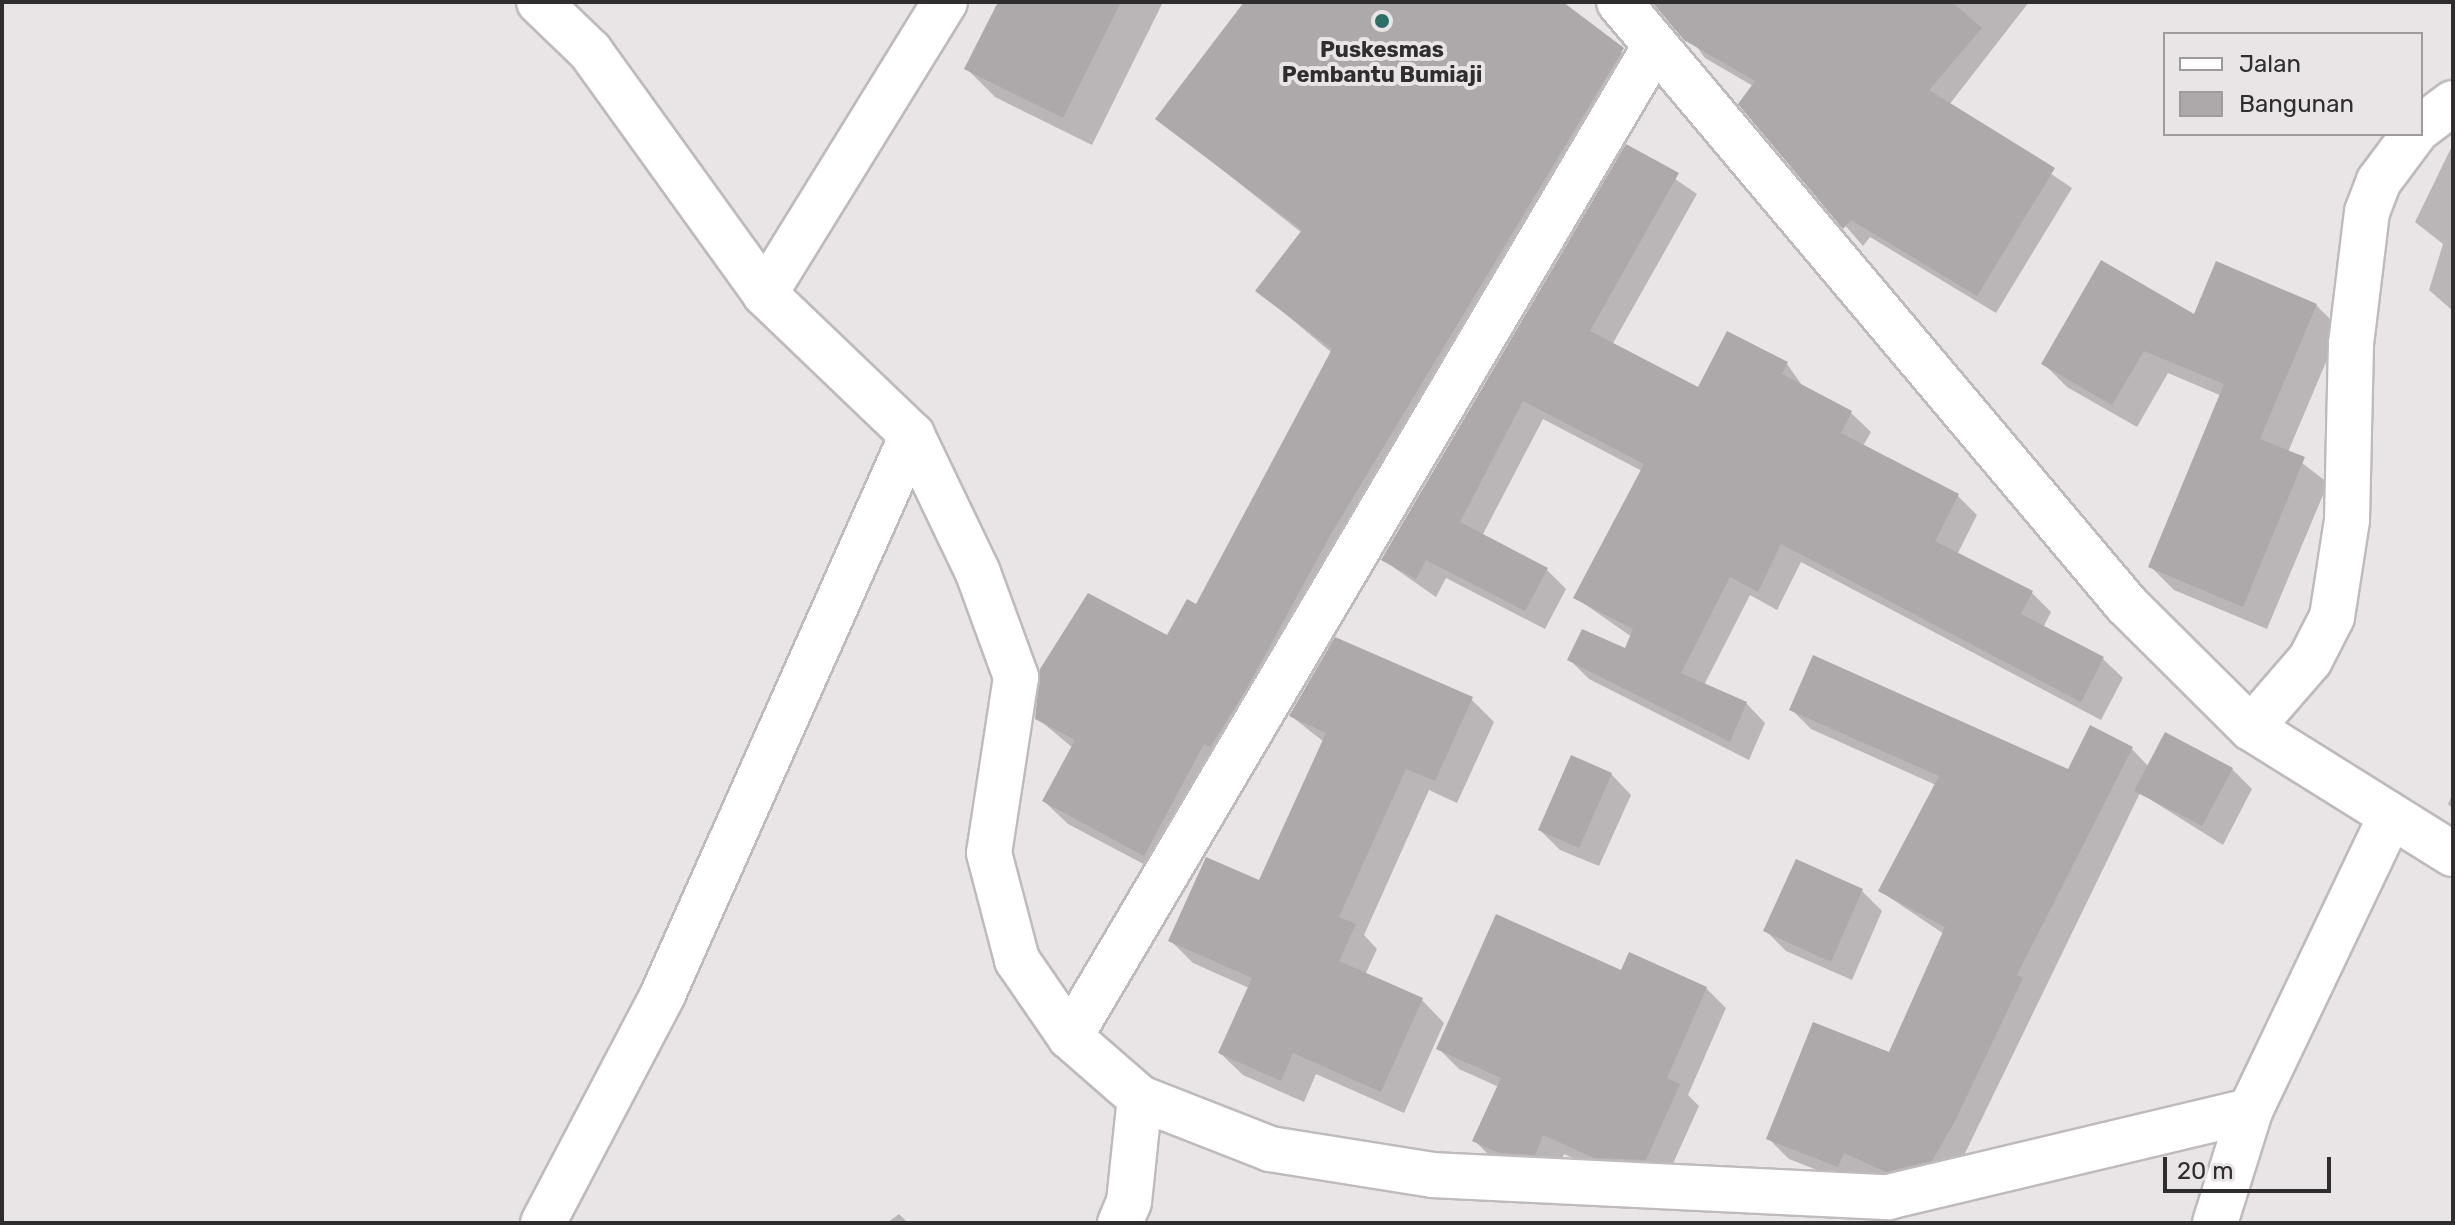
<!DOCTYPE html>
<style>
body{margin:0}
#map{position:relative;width:2455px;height:1225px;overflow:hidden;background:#e9e4e6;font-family:Rubik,sans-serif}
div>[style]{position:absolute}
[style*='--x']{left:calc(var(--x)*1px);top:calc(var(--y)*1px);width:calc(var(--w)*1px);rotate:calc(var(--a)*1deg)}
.shadow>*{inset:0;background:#0003}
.building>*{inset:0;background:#ada8aa}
.roads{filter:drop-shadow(2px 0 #bfbabc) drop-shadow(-2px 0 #bfbabc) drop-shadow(0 2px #bfbabc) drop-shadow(0 -2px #bfbabc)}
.street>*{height:44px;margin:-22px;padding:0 22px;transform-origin:22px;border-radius:22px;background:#fff}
.dots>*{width:22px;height:22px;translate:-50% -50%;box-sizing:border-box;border:4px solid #e9e4e6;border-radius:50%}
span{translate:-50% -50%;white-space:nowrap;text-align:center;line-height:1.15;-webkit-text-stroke:8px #e9e4e6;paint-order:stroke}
.poi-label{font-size:22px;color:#2f2d2e;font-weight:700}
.frame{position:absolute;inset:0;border:4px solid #2f2d2e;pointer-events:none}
.legend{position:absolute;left:2163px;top:32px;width:260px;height:104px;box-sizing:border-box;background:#e9e4e6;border:2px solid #9f9b9c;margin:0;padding:10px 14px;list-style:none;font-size:24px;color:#2f2d2e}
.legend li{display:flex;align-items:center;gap:16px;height:40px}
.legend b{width:40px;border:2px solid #9f9b9c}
.scale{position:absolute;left:2163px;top:1157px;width:168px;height:36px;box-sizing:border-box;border:4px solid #2f2d2e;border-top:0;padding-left:10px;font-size:24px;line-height:28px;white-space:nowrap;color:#2f2d2e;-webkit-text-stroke:6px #e9e4e6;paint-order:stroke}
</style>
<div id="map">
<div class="shadow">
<div style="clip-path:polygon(1000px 2px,1163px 2px,1092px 145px,995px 97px,967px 69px)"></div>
<div style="clip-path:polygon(1246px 2px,1560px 2px,1646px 73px,1168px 877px,1068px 824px,1044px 801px,1073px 748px,1037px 718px,1168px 638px,1197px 607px,1332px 353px,1258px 291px,1302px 233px,1158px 119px)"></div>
<div style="clip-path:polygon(1665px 2px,2029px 2px,1949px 105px,2072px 188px,1996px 313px,1870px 237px,1863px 246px,1740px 104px,1753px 86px,1705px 58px)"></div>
<div style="clip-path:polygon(2453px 144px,2453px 311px,2429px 290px,2443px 244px,2415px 222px)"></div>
<div style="clip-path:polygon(1627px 146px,1697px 194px,1612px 345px,1698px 390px,1787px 364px,1804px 388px,1851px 413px,1871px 432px,1863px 446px,1958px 496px,1977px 515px,1957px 555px,2032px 593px,2051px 612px,2043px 628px,2103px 659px,2123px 678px,2101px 720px,1801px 562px,1777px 610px,1750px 595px,1704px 685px,1746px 703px,1765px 723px,1749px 760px,1589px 679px,1569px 659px,1626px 650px,1632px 637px,1576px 598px,1642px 471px,1543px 419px,1482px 536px,1547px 570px,1566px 589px,1545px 629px,1446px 578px,1436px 597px,1383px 560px)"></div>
<div style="clip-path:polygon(2316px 305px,2340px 329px,2288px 452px,2328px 483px,2267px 629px,2174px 590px,2150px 566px,2222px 396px,2168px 373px,2137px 427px,2067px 387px,2043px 363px,2195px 317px)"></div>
<div style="clip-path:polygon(1471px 699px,1494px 722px,1457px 803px,1429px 790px,1364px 935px,1377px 949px,1365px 975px,1422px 1000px,1444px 1023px,1404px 1113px,1316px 1074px,1304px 1102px,1243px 1075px,1220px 1053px,1249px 988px,1193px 963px,1170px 940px,1260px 883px,1324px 742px,1291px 716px)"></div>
<div style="clip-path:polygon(1791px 709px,2069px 771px,2132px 749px,2149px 767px,2232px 769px,2252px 789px,2223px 845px,2140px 793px,1952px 1180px,1908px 1191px,1864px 1172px,1858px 1186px,1789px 1159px,1769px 1139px,1891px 1055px,1944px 934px,1880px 891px,1936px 785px,1811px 729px)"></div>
<div style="clip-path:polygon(1611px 774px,1631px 795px,1599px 866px,1560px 850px,1540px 830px)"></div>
<div style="clip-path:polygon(2453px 793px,2453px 809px,2448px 804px)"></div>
<div style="clip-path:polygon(1797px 862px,1862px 891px,1882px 911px,1852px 980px,1786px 951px,1766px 931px)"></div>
<div style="clip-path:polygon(1622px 972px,1706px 988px,1726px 1008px,1688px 1095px,1699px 1106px,1666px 1179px,1615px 1177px,1564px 1154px,1555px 1174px,1495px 1161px,1475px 1141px,1499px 1087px,1459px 1069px,1439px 1049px)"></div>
<div style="clip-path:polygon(899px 1214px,908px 1223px,887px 1223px)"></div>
</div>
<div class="building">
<div style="clip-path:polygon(998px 2px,1121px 2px,1063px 118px,964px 69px)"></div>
<div style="clip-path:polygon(1244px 2px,1563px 2px,1624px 48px,1331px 534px,1243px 695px,1210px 747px,1204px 744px,1144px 856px,1042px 801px,1075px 740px,1035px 719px,1040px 669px,1088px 593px,1167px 635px,1187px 599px,1196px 604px,1332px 349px,1255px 291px,1302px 230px,1155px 119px)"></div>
<div style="clip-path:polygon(1652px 2px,1952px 2px,1982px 28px,1929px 90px,2055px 168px,1977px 296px,1851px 220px,1843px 229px,1738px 104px,1755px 81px,1684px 40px)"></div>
<div style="clip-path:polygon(1626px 144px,1679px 173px,1590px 331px,1698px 387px,1727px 331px,1788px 362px,1782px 374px,1852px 411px,1841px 433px,1959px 494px,1935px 541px,2033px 591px,2021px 614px,2104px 657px,2081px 702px,1781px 544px,1758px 592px,1730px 577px,1681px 673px,1747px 702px,1730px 742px,1567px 660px,1582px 629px,1625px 648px,1633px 629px,1573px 598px,1644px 464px,1523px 401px,1460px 522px,1548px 568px,1525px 611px,1426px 560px,1416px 579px,1381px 560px)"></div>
<div style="clip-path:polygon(2101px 260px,2194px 314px,2216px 261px,2317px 304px,2260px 439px,2305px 457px,2243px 607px,2148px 567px,2224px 384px,2144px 351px,2112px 405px,2041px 364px)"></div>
<div style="clip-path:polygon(1335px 637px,1473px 697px,1435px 781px,1406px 769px,1339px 917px,1356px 924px,1339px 961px,1423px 998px,1381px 1092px,1293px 1053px,1281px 1081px,1218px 1053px,1252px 978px,1168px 941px,1206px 857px,1259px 880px,1326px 733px,1289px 716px)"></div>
<div style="clip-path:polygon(1813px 655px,2068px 769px,2090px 725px,2133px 747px,2017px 975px,2023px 978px,1955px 1121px,1932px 1161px,1886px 1172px,1844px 1153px,1838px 1167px,1766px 1139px,1813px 1022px,1889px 1052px,1945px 927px,1878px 891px,1939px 776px,1789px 710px)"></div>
<div style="clip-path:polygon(2165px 732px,2233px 768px,2202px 826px,2134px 791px)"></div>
<div style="clip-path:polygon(1571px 755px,1612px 773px,1579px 848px,1538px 830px)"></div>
<div style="clip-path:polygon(1796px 859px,1863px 889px,1831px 962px,1763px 931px)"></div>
<div style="clip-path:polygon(1496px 914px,1621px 970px,1629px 952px,1707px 987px,1667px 1078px,1680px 1084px,1646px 1160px,1594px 1158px,1543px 1135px,1535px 1155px,1499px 1153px,1472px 1141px,1501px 1078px,1436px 1049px)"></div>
</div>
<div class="roads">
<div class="street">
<div style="--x:539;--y:2;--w:71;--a:43.9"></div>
<div style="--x:590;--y:51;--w:299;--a:54.2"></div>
<div style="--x:945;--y:2;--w:343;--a:121.7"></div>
<div style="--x:765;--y:294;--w:204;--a:43.8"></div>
<div style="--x:912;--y:435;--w:153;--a:64.4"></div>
<div style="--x:978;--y:573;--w:111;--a:69.9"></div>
<div style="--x:1016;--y:677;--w:178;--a:98.7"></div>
<div style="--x:989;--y:853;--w:111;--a:75.3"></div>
<div style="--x:1017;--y:960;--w:93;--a:55.5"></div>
<div style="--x:1070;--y:1037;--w:93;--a:41.1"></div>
<div style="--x:1140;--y:1098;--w:140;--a:21.4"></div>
<div style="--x:1270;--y:1149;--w:165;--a:9.1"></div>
<div style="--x:1433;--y:1175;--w:456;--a:2.8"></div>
<div style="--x:1888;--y:1197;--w:372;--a:-13.4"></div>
<div style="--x:2250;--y:1111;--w:325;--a:-64.5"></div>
<div style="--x:1619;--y:2;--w:788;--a:49.89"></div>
<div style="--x:2127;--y:605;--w:175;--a:44.8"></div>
<div style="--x:2251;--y:728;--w:238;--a:32"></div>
<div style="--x:2421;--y:127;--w:40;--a:-37"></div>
<div style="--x:2251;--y:728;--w:90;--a:-49.1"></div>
<div style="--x:2310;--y:660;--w:48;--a:-62.9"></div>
<div style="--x:2332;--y:617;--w:98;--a:-81.2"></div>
<div style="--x:2347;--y:520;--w:176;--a:-88.7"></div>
<div style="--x:2351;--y:344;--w:133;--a:-83.1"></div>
<div style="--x:2367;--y:212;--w:33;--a:-69"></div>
<div style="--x:2379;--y:181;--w:59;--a:-53.3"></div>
<div style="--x:1070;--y:1037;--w:1151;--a:-59.45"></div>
<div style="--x:543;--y:1223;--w:259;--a:-62.3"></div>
<div style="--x:663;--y:994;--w:612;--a:-65.99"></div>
<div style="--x:1120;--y:1223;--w:23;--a:-67"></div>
<div style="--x:1129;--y:1202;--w:105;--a:-84"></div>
<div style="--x:2215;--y:1223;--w:117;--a:-72.6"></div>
</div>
</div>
<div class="dots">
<div style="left:1382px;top:21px;background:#2a7066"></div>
</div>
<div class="poi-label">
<span style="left:1382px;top:62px">Puskesmas<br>Pembantu Bumiaji</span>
</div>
<div class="frame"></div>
<ul class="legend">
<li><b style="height:10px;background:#fff"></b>Jalan</li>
<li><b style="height:22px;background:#ada8aa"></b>Bangunan</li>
</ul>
<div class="scale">20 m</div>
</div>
